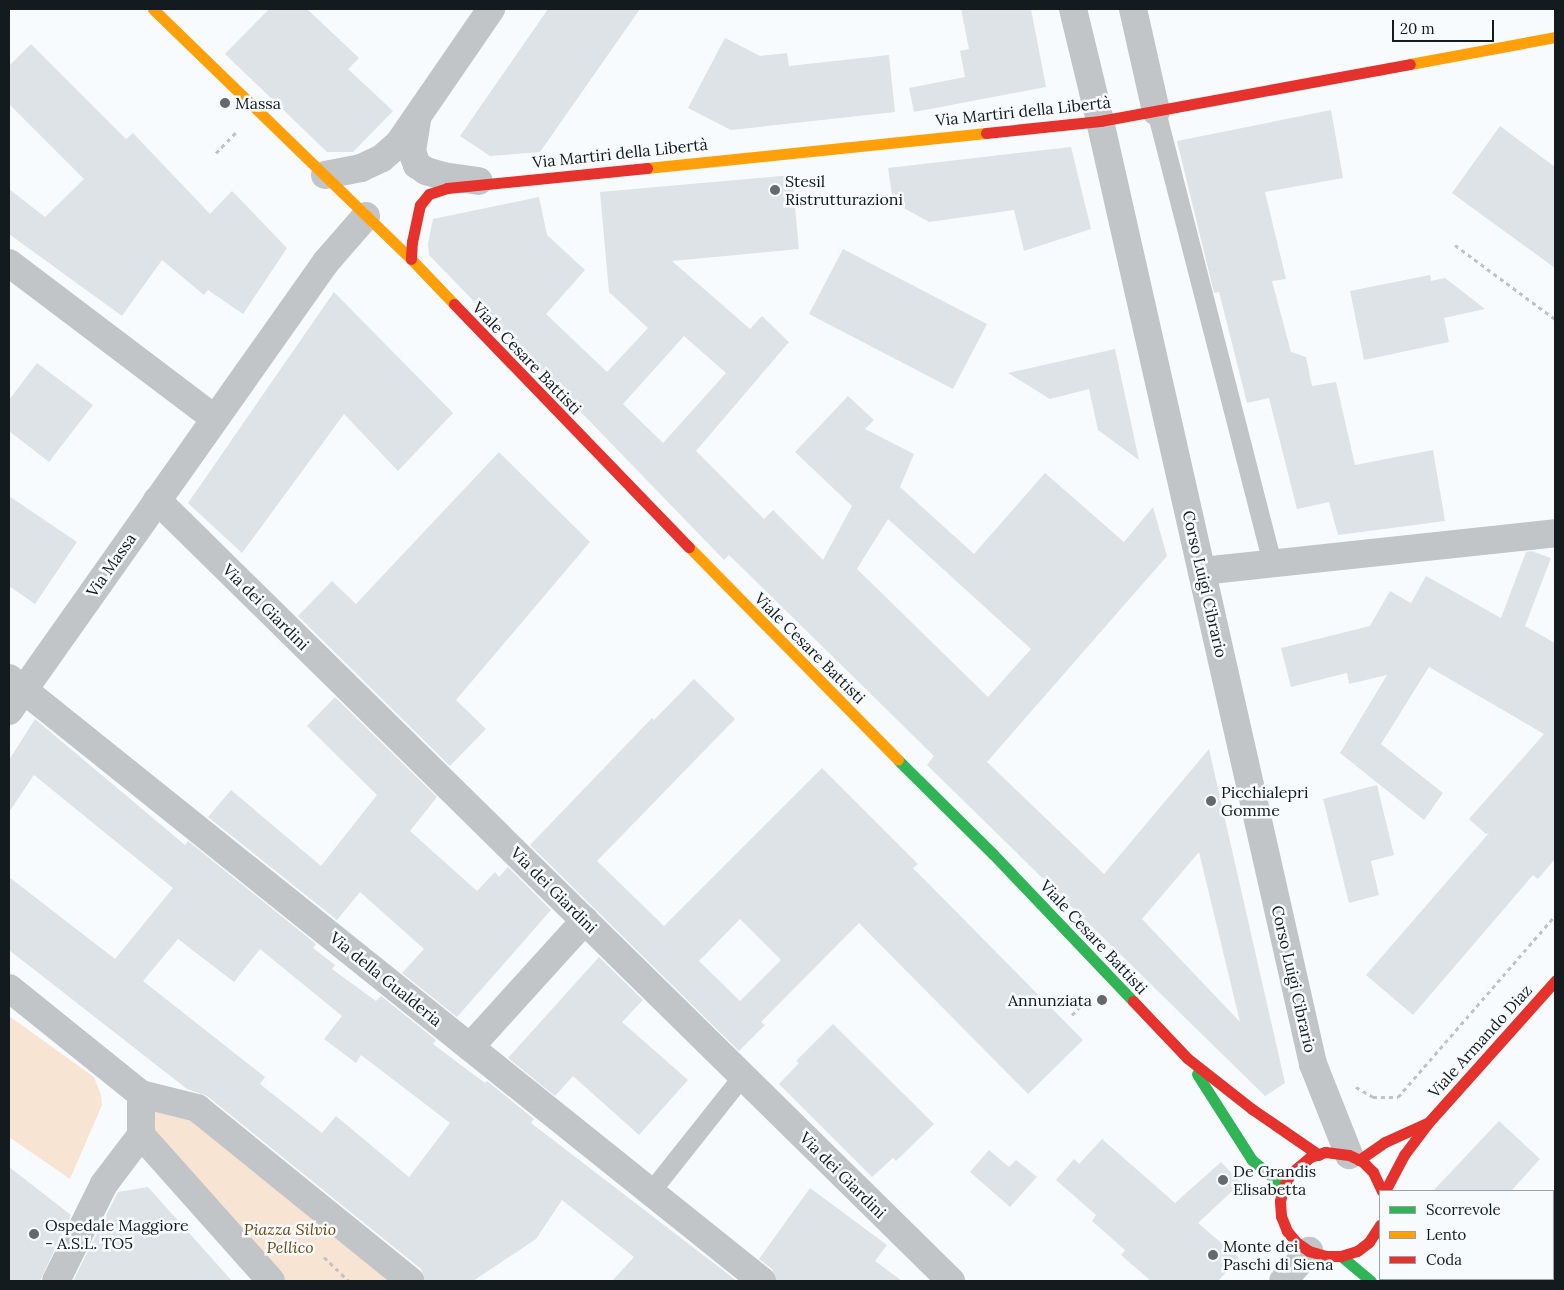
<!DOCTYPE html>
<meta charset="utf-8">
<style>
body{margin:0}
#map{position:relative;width:1564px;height:1290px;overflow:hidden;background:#f8fbfd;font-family:Lora,serif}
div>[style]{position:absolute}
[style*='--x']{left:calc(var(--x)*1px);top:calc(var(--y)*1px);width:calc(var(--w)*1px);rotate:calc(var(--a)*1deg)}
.green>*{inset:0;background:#f7e4d2}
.building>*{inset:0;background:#dde3e6}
.path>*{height:3px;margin-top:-1.5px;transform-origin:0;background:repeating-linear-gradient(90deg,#c0c2c3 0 4px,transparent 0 8px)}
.lane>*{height:19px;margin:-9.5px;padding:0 9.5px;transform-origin:9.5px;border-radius:9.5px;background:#c2c5c7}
.street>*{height:28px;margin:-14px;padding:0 14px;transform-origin:14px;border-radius:14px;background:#c2c5c7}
.fast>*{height:11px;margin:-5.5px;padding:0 5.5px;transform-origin:5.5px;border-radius:5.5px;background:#30b455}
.slow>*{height:11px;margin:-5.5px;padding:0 5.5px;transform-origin:5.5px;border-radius:5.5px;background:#ff9f0a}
.jam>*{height:11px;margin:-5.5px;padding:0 5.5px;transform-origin:5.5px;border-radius:5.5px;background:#e5322d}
.dots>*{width:14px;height:14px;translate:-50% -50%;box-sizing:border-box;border:2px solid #f7fbfe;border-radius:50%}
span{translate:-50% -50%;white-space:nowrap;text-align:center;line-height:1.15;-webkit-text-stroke:5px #f7fbfe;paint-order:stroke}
.poi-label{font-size:16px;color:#131b1e}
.left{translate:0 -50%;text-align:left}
.right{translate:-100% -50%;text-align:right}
.street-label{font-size:16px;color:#131b1e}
.park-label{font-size:16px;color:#74450a;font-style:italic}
.frame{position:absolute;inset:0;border:10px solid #131b1e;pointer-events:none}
.legend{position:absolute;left:1379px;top:1190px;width:175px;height:90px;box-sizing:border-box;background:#f7fbfe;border:1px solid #9ca1a4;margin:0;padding:6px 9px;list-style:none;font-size:15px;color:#131b1e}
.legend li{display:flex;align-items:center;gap:10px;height:25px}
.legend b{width:25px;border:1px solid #9ca1a4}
.scale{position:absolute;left:1392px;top:20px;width:102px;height:22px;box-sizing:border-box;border:2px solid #131b1e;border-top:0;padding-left:6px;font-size:15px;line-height:18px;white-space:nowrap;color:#131b1e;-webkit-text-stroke:4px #f7fbfe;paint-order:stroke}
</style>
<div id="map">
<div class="green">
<div style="clip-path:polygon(9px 1016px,94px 1077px,101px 1095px,102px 1105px,70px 1179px,9px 1137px)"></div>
<div style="clip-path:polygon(141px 1094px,186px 1105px,411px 1281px,271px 1281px,141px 1135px)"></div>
</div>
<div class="building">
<div style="clip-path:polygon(269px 9px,307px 9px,359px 58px,348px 69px,393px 111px,353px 152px,327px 152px,225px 54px)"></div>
<div style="clip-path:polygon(548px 9px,640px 9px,540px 152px,490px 156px,460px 136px)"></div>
<div style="clip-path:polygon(961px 9px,1031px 9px,1046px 87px,914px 112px,909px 88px,965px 77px,960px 51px,969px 49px)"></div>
<div style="clip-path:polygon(725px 38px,760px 56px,787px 53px,789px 66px,889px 55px,895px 112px,731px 130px,688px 108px)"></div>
<div style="clip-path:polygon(31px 44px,126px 139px,133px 133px,210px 214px,232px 191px,287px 248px,243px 314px,208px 290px,204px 295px,162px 260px,122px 316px,9px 234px,9px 189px,45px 217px,84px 179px,9px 104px,9px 66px)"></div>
<div style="clip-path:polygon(1331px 110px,1343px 178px,1265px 192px,1286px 279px,1272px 281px,1291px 352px,1306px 357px,1312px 386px,1336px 382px,1355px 465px,1433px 450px,1445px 521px,1338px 535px,1329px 502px,1297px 509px,1269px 398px,1247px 403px,1219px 292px,1214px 293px,1177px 141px)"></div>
<div style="clip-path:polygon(1500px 126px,1555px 167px,1555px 268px,1452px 193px)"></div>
<div style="clip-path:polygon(1071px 147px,1091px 229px,1024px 251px,1014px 210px,929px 222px,893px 202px,888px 168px)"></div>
<div style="clip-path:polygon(evenodd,792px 175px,799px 249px,672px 261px,750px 329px,762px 316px,789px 342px,696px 451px,764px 519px,773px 510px,823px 560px,852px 506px,795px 452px,848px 396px,874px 420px,865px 429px,914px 454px,900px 487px,974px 554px,1045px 473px,1124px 542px,1153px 507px,1167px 556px,987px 762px,1104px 874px,1209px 749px,1285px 1083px,1265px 1096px,927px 765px,934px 756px,729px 555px,724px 560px,429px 255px,428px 244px,433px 219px,539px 197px,547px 235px,585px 270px,546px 314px,607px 372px,648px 328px,609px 292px,600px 192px,792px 175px,684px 336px,726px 373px,663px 443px,623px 404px,684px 336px,792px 175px,888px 519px,1031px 649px,988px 697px,857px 569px,888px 519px,792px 175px,1199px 852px,1240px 1022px,1142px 919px,1199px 852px)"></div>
<div style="clip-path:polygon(843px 249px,987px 324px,953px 389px,809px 314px)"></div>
<div style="clip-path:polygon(1430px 275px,1431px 281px,1445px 278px,1485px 309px,1444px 318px,1449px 342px,1364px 360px,1350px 291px)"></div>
<div style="clip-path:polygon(334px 292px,453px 413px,398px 471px,344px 414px,242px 553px,188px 503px)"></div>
<div style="clip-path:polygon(1115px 349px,1139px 460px,1098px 430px,1089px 389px,1050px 399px,1008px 373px)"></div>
<div style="clip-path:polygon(37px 363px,93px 405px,49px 462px,9px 431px,9px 400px)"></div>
<div style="clip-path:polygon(499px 452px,590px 542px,456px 700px,486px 729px,450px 766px,298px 616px,332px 581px,356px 604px)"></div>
<div style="clip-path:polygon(9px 496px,77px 542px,35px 604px,9px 586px)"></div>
<div style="clip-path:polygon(1531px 551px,1551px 558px,1525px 626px,1555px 643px,1555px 859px,1538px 879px,1533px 875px,1413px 1015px,1366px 975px,1489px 833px,1486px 834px,1469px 819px,1544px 734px,1429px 667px,1381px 744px,1443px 793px,1424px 820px,1340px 753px,1387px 675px,1349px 684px,1347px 673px,1291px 687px,1281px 648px,1370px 626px,1390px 591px,1411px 603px,1426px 576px,1501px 618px,1526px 552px)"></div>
<div style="clip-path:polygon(evenodd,694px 679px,735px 719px,597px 861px,664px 926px,822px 768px,918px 864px,913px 868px,1083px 1040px,1028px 1094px,859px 923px,761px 1022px,765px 1025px,739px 1051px,530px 845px,652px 718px,654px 720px,694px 679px,740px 919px,781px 960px,740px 1001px,699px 961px,740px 919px)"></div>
<div style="clip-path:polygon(335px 697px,437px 797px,410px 831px,477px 891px,495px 872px,499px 877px,508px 867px,551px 910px,457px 1017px,402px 973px,424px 949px,360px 892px,337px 920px,208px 817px,231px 790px,321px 866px,377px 795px,307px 726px)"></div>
<div style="clip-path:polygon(evenodd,35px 719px,185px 845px,188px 841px,316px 944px,313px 948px,335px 965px,332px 969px,376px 1001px,381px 996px,436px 1040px,433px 1044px,485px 1083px,487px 1081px,534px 1119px,531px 1123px,737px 1281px,612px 1281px,634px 1257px,562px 1200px,536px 1239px,473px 1281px,426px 1281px,421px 1269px,207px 1096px,187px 1089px,9px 950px,9px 877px,115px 959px,173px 888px,34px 775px,9px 812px,9px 760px,35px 719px,178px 939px,234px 982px,260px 949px,342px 1016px,324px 1039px,356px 1063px,361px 1055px,450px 1123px,409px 1177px,336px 1116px,322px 1133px,260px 1084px,265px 1077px,143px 981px,178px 939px)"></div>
<div style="clip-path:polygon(1377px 785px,1394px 855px,1371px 861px,1379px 895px,1349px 903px,1323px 799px)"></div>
<div style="clip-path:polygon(599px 957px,643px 1000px,622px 1022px,688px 1080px,639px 1135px,573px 1076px,555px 1096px,508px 1058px)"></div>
<div style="clip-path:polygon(833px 1024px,934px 1124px,896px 1161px,893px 1158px,872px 1177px,779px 1084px,799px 1063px,796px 1061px)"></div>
<div style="clip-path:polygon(1499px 1121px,1540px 1159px,1511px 1191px,1433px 1191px)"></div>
<div style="clip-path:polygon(1102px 1139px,1175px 1203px,1221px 1162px,1241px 1183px,1198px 1223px,1239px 1258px,1218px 1281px,1151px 1281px,1121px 1255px,1125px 1250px,1092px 1221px,1096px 1215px,1056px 1180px,1074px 1159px,1079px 1164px)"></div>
<div style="clip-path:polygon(989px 1150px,1009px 1167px,1016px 1160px,1037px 1177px,1010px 1207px,970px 1172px)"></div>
<div style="clip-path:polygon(9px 1167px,71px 1215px,40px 1281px,9px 1281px)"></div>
<div style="clip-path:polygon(148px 1187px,232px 1281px,73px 1281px,118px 1192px)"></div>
<div style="clip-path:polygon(810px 1188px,887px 1245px,875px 1261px,902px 1281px,777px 1281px,772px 1269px,759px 1259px)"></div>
</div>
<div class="path">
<div style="--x:216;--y:153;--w:29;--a:-46"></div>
<div style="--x:1455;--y:245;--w:124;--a:36.5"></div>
<div style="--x:1072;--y:1015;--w:22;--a:-47"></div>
<div style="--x:1356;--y:1087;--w:20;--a:30"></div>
<div style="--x:1373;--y:1097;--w:25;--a:0"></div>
<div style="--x:1398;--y:1097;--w:240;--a:-49.1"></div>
<div style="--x:324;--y:1257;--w:35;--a:44"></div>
</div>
<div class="lane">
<div style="--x:1156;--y:111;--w:468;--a:75.6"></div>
<div style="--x:651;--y:1191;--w:147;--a:-51.6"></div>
</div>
<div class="street">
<div style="--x:1073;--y:9;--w:115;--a:76.4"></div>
<div style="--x:1100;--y:121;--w:967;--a:77.27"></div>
<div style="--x:1313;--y:1064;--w:98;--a:68.4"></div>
<div style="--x:1133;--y:9;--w:105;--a:77.3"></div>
<div style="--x:417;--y:120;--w:32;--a:99"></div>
<div style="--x:412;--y:152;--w:14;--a:69"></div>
<div style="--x:417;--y:165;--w:11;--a:34"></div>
<div style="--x:426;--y:171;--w:18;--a:16"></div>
<div style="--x:443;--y:176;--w:36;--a:8"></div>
<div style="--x:325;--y:175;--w:37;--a:-11"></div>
<div style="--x:361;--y:168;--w:23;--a:-25"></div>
<div style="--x:382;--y:158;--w:23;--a:-41"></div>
<div style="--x:399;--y:143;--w:163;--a:-55.5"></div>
<div style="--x:9;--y:263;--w:258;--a:37.1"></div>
<div style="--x:157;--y:500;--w:1114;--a:44.53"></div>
<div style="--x:1202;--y:571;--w:355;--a:-6.1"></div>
<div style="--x:9;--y:678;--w:965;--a:38.69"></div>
<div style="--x:9;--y:711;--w:550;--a:-54.78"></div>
<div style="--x:326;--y:262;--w:61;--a:-49"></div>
<div style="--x:9;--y:988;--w:169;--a:38.8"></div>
<div style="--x:141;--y:1094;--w:58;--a:14"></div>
<div style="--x:197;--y:1108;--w:275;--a:39"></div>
<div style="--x:470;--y:1047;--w:171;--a:-47.8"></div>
<div style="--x:141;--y:1094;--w:41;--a:90"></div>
<div style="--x:141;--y:1135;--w:195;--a:48.3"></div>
<div style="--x:56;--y:1281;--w:108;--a:-63.7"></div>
<div style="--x:104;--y:1184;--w:61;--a:-52.9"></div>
<div style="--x:1283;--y:1281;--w:40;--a:-49"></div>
</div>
<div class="fast">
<div style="--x:898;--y:760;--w:134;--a:44.7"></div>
<div style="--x:993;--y:854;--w:203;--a:46.4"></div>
<div style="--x:1197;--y:1074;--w:102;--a:57.4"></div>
<div style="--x:1252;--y:1160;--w:41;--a:39.1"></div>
<div style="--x:1341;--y:1256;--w:39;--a:40"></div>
</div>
<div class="slow">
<div style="--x:153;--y:9;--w:359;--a:44.1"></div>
<div style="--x:411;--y:259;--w:62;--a:46.3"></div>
<div style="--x:1410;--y:64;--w:147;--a:-10.5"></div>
<div style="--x:647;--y:168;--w:341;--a:-5.9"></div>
<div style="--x:689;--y:547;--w:298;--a:45.5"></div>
</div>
<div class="jam">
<div style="--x:986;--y:133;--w:115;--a:-6"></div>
<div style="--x:1100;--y:121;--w:315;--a:-10.4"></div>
<div style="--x:411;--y:259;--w:17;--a:-87"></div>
<div style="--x:412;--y:242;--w:38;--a:-78"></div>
<div style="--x:420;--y:205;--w:14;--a:-51"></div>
<div style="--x:429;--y:194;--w:19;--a:-18"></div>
<div style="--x:447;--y:188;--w:201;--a:-5.7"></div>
<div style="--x:454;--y:304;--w:338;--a:46"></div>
<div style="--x:1133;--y:1001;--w:79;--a:46.5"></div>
<div style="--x:1187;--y:1058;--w:83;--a:38.1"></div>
<div style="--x:1252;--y:1109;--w:81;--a:34.5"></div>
<div style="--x:1359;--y:1160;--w:32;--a:-35"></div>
<div style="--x:1385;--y:1142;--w:46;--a:-24.3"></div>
<div style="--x:1385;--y:1191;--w:41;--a:-62.2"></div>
<div style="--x:1404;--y:1155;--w:40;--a:-53"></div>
<div style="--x:1428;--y:1123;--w:191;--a:-48.2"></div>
<div style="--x:1380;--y:1225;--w:20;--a:123"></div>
<div style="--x:1369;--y:1242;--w:15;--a:143"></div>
<div style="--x:1357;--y:1251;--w:17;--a:163"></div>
<div style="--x:1341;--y:1256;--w:15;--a:180"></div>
<div style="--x:1326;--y:1256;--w:18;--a:-164"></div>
<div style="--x:1309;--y:1251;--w:14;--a:-146"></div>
<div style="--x:1297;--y:1243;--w:16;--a:-130"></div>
<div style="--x:1287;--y:1231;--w:16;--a:-112"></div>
<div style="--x:1281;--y:1216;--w:15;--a:-94"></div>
<div style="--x:1280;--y:1201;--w:16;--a:-75"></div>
<div style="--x:1284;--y:1186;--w:15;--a:-62"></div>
<div style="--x:1291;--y:1173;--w:25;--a:-40"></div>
<div style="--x:1310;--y:1157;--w:16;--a:-18"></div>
<div style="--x:1325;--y:1152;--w:24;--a:7"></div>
<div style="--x:1349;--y:1155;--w:14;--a:25"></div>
<div style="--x:1362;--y:1161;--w:16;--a:45"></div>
<div style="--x:1373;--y:1172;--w:21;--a:65"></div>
<div style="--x:1413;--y:1279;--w:2;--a:63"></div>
</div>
<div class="dots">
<div style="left:225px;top:103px;background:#63696c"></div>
<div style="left:775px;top:190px;background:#63696c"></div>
<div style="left:1211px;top:801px;background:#63696c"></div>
<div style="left:1102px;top:1000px;background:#63696c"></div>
<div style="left:1223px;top:1180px;background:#63696c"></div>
<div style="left:34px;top:1234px;background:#63696c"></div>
<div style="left:1213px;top:1255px;background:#63696c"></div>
</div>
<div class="poi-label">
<span class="left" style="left:235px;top:103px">Massa</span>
<span class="left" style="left:785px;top:190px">Stesil<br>Ristrutturazioni</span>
<span class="left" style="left:1221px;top:801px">Picchialepri<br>Gomme</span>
<span class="right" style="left:1092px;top:1000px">Annunziata</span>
<span class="left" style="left:1233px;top:1180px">De Grandis<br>Elisabetta</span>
<span class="left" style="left:45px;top:1234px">Ospedale Maggiore<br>- A.S.L. TO5</span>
<span class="left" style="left:1223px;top:1255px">Monte dei<br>Paschi di Siena</span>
</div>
<div class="street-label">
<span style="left:1023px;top:111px;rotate:-6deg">Via Martiri della Libertà</span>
<span style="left:620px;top:153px;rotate:-6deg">Via Martiri della Libertà</span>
<span style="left:527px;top:358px;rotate:46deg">Viale Cesare Battisti</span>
<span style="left:111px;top:565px;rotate:-55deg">Via Massa</span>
<span style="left:1205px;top:584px;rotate:77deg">Corso Luigi Cibrario</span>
<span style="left:266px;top:607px;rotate:45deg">Via dei Giardini</span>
<span style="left:810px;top:648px;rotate:45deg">Viale Cesare Battisti</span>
<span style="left:554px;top:890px;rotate:45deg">Via dei Giardini</span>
<span style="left:1094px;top:937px;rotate:47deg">Viale Cesare Battisti</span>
<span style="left:386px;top:979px;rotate:39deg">Via della Gualderia</span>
<span style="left:1294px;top:979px;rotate:77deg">Corso Luigi Cibrario</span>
<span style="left:1480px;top:1041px;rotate:-48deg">Viale Armando Diaz</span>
<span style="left:843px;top:1175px;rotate:45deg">Via dei Giardini</span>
</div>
<div class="park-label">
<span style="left:290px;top:1238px">Piazza Silvio<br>Pellico</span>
</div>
<div class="frame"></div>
<ul class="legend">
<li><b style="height:6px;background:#30b455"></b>Scorrevole</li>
<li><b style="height:6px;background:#ff9f0a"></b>Lento</li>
<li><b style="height:6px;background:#e5322d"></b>Coda</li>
</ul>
<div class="scale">20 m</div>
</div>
